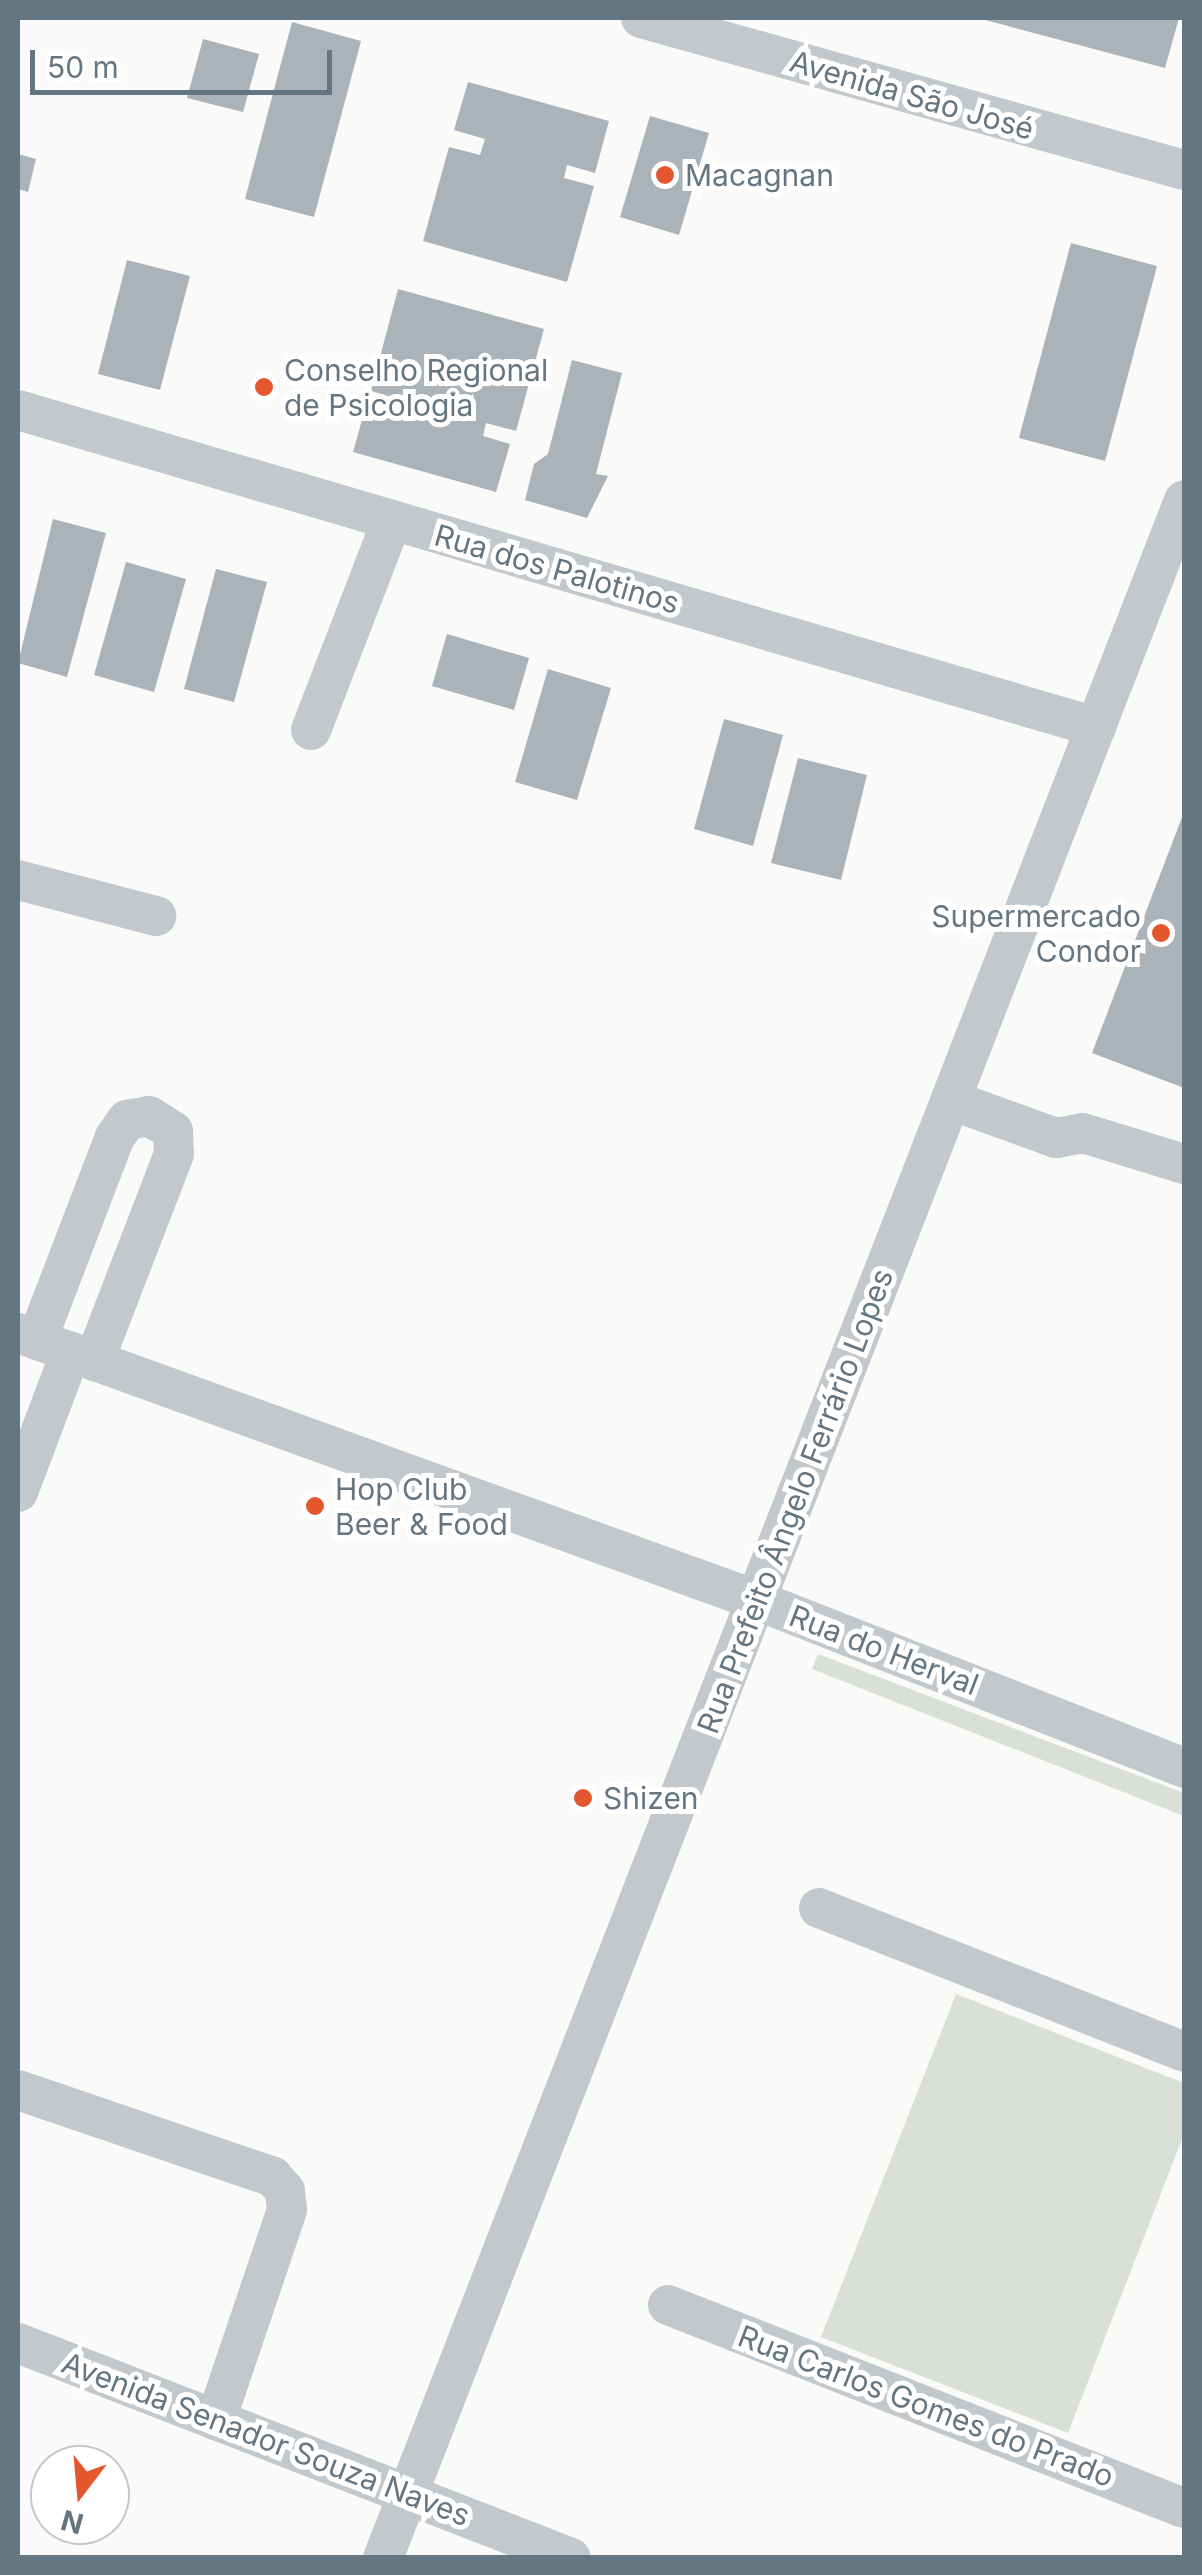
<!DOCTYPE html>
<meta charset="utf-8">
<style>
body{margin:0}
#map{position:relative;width:1202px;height:2575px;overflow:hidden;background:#fafaf8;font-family:Inter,sans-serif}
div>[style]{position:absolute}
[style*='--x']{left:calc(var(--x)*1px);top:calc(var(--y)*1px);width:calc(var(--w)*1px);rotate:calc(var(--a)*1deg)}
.green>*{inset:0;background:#dadfd7}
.building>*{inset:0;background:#aab3b9}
.minor>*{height:40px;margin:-20px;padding:0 20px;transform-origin:20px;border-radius:20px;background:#c3c8cc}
.dots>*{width:28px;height:28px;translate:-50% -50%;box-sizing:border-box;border:5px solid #fff;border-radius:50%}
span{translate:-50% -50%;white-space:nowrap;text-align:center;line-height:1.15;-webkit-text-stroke:10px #fff;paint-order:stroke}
.street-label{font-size:30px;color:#657683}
.poi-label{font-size:30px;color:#657683}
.left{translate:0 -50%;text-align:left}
.right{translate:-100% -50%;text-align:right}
.frame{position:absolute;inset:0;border:20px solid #657683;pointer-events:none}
.north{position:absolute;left:30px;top:2445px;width:100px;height:100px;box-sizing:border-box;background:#fff;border:2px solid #c1c8cd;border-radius:50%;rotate:196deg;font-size:28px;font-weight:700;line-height:40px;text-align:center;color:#657683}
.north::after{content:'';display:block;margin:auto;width:35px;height:45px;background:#e4572e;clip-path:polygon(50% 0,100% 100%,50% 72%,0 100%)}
.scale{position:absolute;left:30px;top:50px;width:302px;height:45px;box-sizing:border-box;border:5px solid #657683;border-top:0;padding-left:12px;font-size:30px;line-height:35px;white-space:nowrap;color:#657683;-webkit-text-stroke:8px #fff;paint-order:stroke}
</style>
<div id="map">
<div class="green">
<div style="clip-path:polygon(818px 1654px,1184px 1793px,1184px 1816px,812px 1669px)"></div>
<div style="clip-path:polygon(956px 1994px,1184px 2083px,1184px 2134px,1068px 2433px,821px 2337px)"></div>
</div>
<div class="building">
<div style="clip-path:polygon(978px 18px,1179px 18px,1165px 68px)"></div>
<div style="clip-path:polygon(292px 22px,361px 41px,314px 217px,245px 199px)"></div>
<div style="clip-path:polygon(203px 39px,259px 54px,243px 112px,187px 98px)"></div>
<div style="clip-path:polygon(468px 82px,609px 121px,595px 173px,567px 165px,564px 178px,594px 186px,567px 282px,423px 241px,449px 147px,480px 155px,485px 139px,454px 130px)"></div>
<div style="clip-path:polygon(650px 116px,709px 133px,679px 235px,620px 217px)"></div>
<div style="clip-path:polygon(18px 154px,36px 159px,28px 192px,18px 189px)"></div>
<div style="clip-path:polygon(1071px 243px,1157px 266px,1105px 461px,1019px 438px)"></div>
<div style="clip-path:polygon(127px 260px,190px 276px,160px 390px,98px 374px)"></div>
<div style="clip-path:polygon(398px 289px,544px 329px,516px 431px,486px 423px,483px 436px,510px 444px,496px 492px,353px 452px,367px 402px,396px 410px,398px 399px,371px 391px)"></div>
<div style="clip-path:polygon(572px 360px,622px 373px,596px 474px,608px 476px,587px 518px,525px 500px,534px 464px,548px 454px)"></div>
<div style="clip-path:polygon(53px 519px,106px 533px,67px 677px,18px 663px)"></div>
<div style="clip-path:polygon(126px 562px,186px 579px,154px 692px,94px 675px)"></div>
<div style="clip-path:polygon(216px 569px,267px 582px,234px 702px,184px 689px)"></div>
<div style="clip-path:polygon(447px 634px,529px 658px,514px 710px,432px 686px)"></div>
<div style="clip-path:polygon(548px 669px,611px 688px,577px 800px,515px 782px)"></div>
<div style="clip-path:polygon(724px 719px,783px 735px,753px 846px,694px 829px)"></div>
<div style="clip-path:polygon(798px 758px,867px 775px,841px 880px,771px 863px)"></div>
<div style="clip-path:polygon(1184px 812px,1184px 1088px,1092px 1053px)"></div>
</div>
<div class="minor">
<div style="--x:641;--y:18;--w:564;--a:15.64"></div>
<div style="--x:18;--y:410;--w:1124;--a:16.39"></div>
<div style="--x:311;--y:730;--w:225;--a:-68.9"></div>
<div style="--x:18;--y:880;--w:143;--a:14.6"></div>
<div style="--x:951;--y:1100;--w:112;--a:19.9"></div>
<div style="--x:1056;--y:1138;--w:27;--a:-10"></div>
<div style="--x:1083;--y:1133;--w:106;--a:17.1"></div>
<div style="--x:18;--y:1333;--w:785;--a:19.89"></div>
<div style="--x:756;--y:1600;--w:460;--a:21.4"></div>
<div style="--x:37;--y:1340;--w:217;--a:-69"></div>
<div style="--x:115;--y:1137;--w:21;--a:-55"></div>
<div style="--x:127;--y:1120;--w:22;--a:-10"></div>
<div style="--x:149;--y:1116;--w:28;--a:32"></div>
<div style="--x:173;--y:1131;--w:23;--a:88"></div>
<div style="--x:174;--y:1154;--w:222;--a:111.1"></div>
<div style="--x:18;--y:1492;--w:150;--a:-69.3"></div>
<div style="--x:819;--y:1908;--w:392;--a:21.5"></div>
<div style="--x:18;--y:2090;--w:269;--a:18.8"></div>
<div style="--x:273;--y:2177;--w:18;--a:49"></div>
<div style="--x:285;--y:2191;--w:19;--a:84"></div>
<div style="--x:287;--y:2210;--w:222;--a:108.7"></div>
<div style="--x:668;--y:2305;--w:554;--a:21.48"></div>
<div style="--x:18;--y:2343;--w:593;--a:21.25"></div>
<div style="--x:383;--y:2558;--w:2208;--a:-68.73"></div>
</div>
<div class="dots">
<div style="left:665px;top:175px;background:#e4572e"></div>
<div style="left:264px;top:387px;background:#e4572e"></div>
<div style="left:1161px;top:933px;background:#e4572e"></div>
<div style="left:315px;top:1506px;background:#e4572e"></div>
<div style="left:583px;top:1798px;background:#e4572e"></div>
</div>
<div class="street-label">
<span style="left:912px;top:95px;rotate:16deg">Avenida São José</span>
<span style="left:557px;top:569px;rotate:16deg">Rua dos Palotinos</span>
<span style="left:795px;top:1501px;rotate:-69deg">Rua Prefeito Ângelo Ferrário Lopes</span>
<span style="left:884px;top:1650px;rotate:21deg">Rua do Herval</span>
<span style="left:926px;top:2406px;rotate:21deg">Rua Carlos Gomes do Prado</span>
<span style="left:266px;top:2439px;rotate:21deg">Avenida Senador Souza Naves</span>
</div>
<div class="poi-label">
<span class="left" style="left:685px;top:175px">Macagnan</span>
<span class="left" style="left:284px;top:387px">Conselho Regional<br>de Psicologia</span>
<span class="right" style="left:1141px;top:933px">Supermercado<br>Condor</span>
<span class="left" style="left:335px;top:1506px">Hop Club<br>Beer &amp; Food</span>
<span class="left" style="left:603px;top:1798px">Shizen</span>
</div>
<div class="frame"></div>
<div class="north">N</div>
<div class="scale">50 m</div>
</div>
